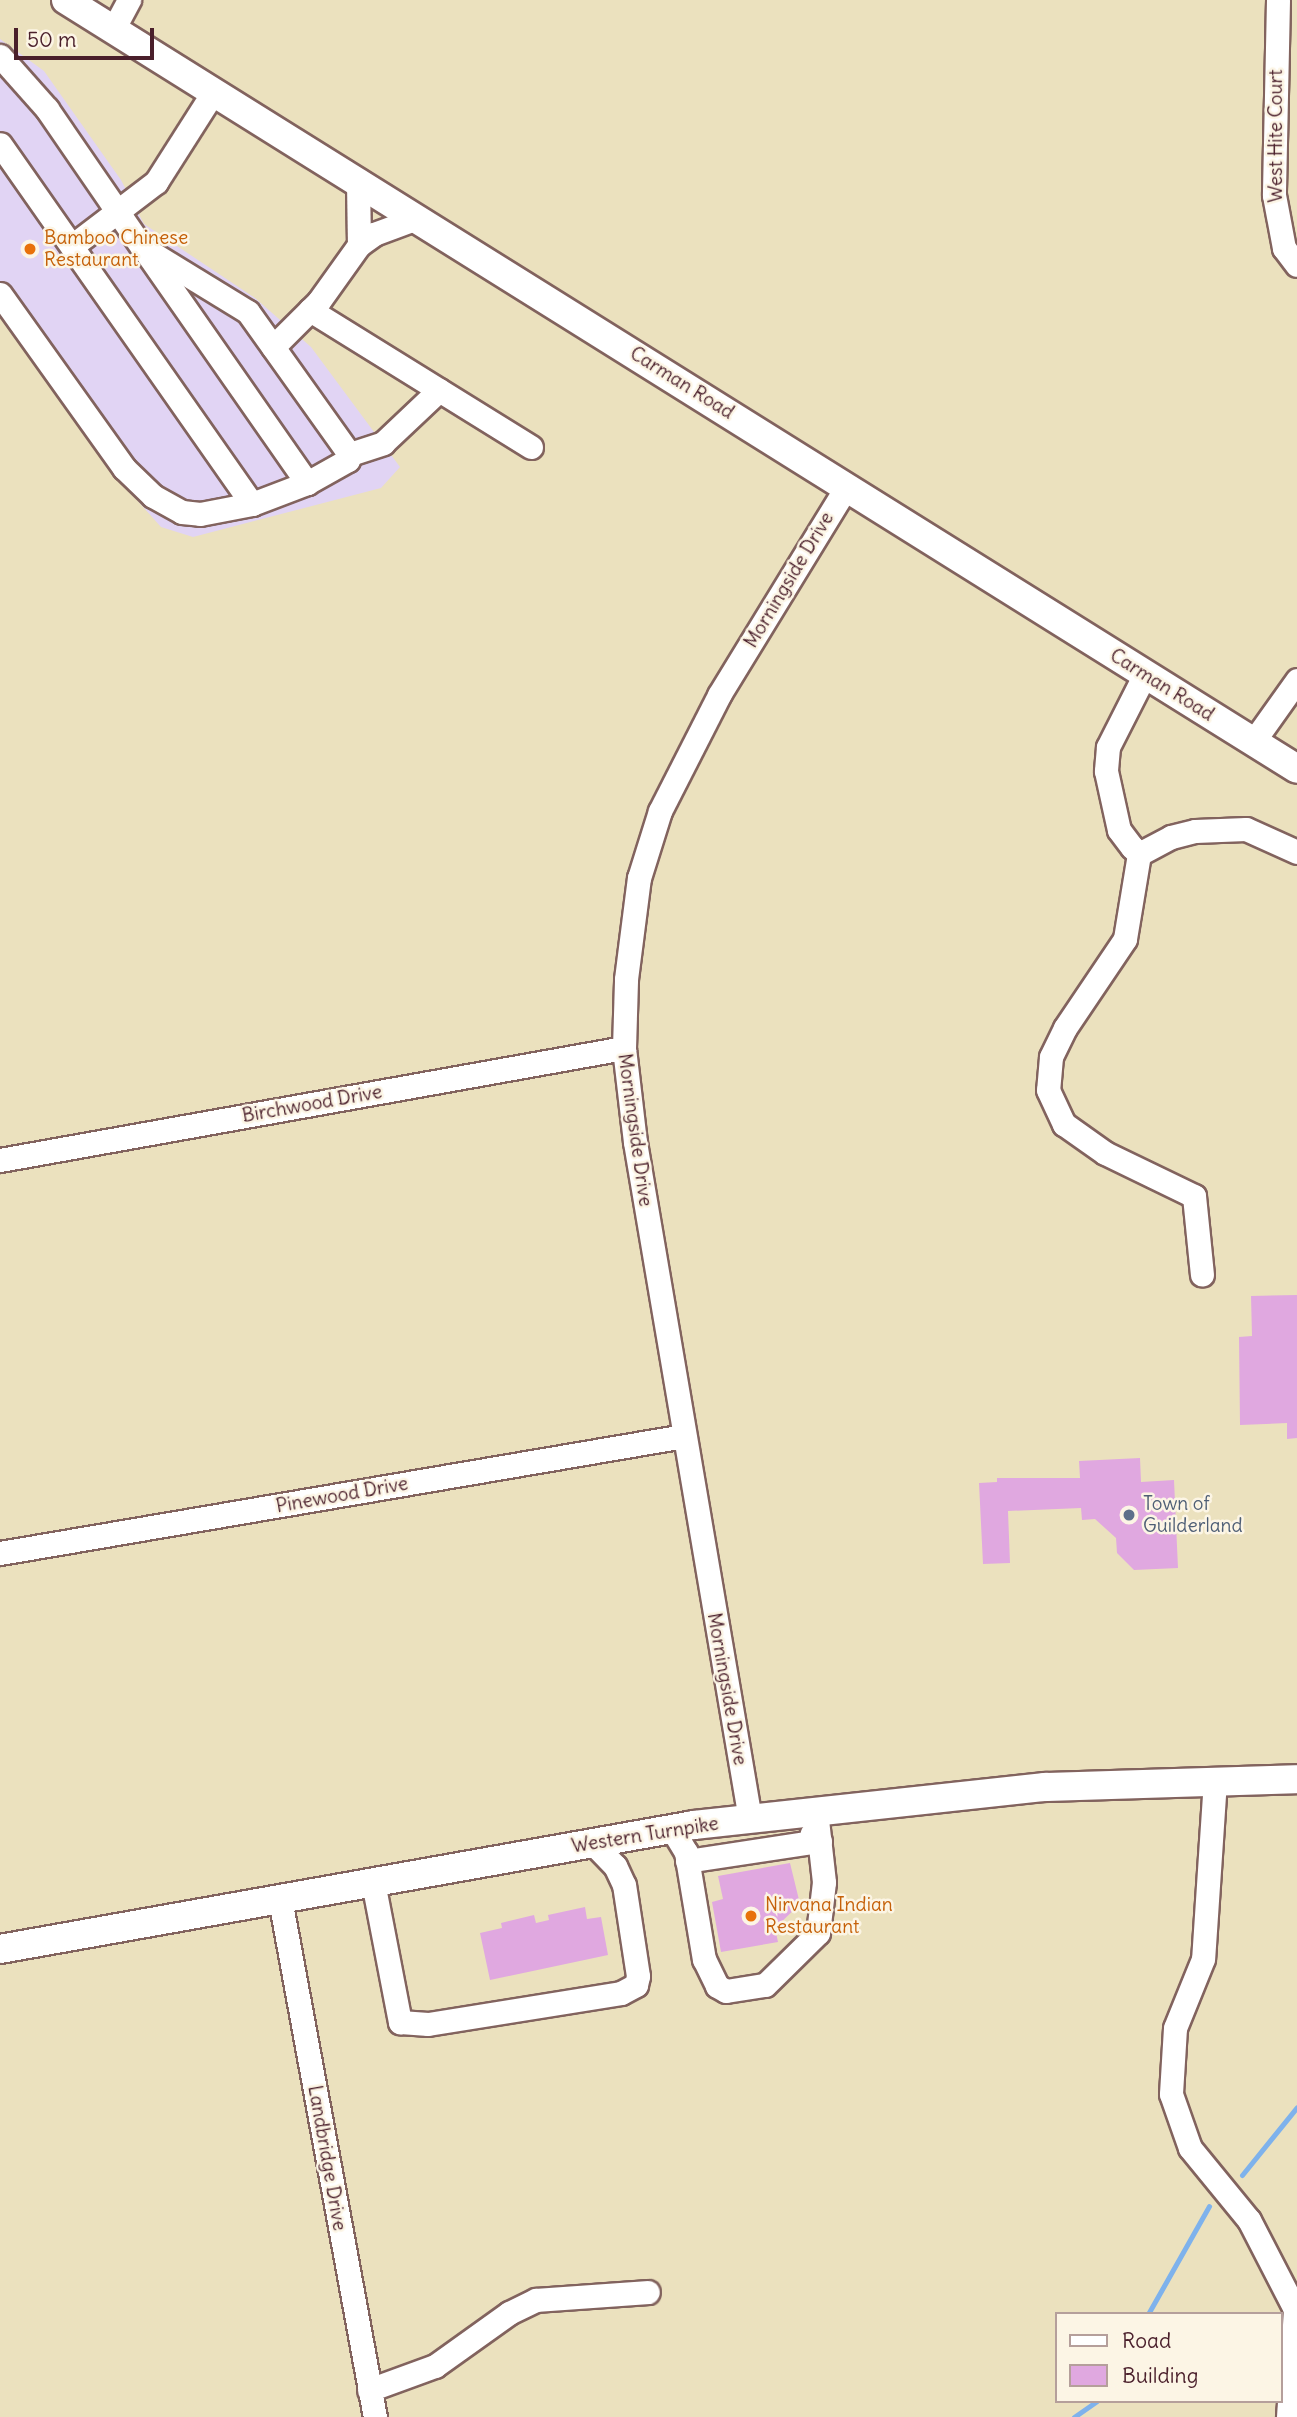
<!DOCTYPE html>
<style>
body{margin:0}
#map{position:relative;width:1297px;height:2417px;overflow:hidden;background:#ebe1be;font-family:Delius,sans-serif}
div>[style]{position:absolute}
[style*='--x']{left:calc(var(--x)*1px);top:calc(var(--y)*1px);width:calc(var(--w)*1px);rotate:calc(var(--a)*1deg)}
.built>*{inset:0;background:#e1d4f4}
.stream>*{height:5px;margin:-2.5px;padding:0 2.5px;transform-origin:2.5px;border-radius:2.5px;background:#7eb2ec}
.building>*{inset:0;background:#e0a8e0}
.roads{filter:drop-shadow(2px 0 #82635e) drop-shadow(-2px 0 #82635e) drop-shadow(0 2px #82635e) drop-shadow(0 -2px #82635e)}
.minor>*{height:23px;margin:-11.5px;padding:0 11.5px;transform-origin:11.5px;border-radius:11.5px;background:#fff}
.major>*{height:28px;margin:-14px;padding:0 14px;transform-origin:14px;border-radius:14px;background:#fff}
.dots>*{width:19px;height:19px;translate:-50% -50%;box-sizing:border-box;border:4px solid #fcf5e5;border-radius:50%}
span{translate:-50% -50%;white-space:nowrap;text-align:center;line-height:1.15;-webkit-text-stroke:5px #fcf5e5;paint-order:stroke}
.street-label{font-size:19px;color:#4a1f2b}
.food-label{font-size:19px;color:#c56008}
.left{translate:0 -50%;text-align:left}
.service-label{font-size:19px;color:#4e5e75}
.legend{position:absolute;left:1055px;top:2312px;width:228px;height:91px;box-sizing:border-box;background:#fcf5e5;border:2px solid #b59f9b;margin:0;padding:9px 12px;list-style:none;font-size:21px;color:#4a1f2b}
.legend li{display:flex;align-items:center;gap:14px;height:35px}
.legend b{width:35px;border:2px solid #b59f9b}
.scale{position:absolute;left:14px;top:28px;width:140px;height:32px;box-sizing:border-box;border:4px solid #4a1f2b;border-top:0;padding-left:9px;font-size:21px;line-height:24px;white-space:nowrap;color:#4a1f2b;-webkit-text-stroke:5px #fcf5e5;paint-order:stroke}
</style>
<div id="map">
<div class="built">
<div style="clip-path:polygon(0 39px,44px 71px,121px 180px,144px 224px,255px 298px,311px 347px,400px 467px,381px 488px,193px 537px,161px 527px,119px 480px,0 312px)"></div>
</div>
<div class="stream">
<div style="--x:1242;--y:2175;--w:87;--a:-51"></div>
<div style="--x:1148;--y:2314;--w:124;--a:-60.5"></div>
<div style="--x:1074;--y:2417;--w:28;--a:-35"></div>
</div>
<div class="building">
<div style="clip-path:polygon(1297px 1295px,1297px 1438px,1287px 1439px,1287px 1423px,1240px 1425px,1239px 1337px,1252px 1336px,1251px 1296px)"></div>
<div style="clip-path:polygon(1140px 1458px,1141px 1482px,1174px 1480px,1178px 1568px,1134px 1570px,1117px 1553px,1116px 1538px,1095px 1519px,1082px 1520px,1081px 1508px,1008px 1511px,1010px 1563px,983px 1564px,979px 1483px,997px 1482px,997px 1478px,1080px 1478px,1079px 1461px)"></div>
<div style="clip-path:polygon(790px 1863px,800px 1904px,775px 1928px,778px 1942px,721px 1952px,712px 1902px,723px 1899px,718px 1876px)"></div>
<div style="clip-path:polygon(585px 1907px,587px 1919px,601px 1917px,608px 1955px,490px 1980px,480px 1933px,502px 1928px,501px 1923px,534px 1915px,536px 1923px,549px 1920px,548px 1915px)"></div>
</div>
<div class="roads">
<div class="minor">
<div style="--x:1278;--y:0;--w:195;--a:91.2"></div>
<div style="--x:1274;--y:195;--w:54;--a:79.3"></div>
<div style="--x:1284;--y:248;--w:21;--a:53"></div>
<div style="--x:114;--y:28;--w:32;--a:-62"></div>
<div style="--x:0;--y:56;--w:71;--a:48.4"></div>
<div style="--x:47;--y:109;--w:168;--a:55.5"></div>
<div style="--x:142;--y:247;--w:124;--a:31.5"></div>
<div style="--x:248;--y:312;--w:171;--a:54.5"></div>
<div style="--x:347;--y:451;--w:9;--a:84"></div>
<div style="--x:348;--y:460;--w:47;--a:150.7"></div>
<div style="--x:307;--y:483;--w:59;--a:159.1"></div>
<div style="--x:252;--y:504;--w:439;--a:-125"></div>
<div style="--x:359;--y:245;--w:19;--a:-36"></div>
<div style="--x:374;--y:234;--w:46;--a:-20.4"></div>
<div style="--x:72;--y:246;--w:106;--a:-37.3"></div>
<div style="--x:156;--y:182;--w:108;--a:-57.5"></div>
<div style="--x:146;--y:252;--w:282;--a:55.1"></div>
<div style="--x:0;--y:294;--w:214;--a:54.5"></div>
<div style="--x:124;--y:468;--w:40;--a:44"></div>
<div style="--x:153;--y:496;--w:33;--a:29"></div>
<div style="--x:182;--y:512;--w:18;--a:6"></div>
<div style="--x:200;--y:514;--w:53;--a:-10.9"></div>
<div style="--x:310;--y:310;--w:260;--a:31.8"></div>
<div style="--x:273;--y:347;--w:65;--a:-45"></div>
<div style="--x:319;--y:301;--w:69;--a:-54.5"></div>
<div style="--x:359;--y:245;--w:65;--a:-90.9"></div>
<div style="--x:347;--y:455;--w:38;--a:-18"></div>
<div style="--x:383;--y:443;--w:77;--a:-43.4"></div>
<div style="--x:1145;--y:674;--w:82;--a:116.9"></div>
<div style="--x:1108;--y:747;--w:24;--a:95"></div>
<div style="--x:1106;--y:771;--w:60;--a:77.6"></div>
<div style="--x:1119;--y:830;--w:21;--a:53"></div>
<div style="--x:1132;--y:847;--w:10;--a:45"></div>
<div style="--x:1139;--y:854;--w:36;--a:-28"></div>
<div style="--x:1171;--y:837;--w:25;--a:-14"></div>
<div style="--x:1195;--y:831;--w:51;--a:-2.2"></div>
<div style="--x:1246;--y:829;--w:56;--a:24.3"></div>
<div style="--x:1253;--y:742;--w:76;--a:-54.6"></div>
<div style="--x:1139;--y:854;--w:86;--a:99.4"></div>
<div style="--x:1125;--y:939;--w:107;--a:124"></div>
<div style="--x:1065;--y:1028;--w:32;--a:116"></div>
<div style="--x:1051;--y:1057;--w:33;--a:95"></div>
<div style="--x:1048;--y:1090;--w:38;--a:65"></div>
<div style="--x:1064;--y:1124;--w:50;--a:35.3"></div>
<div style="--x:1105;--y:1153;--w:99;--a:25.8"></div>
<div style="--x:1194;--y:1196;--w:79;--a:84.2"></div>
<div style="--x:0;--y:1160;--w:634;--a:-10.18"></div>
<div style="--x:0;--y:1553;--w:694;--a:-9.71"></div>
<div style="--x:1215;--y:1780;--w:179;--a:93.8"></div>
<div style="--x:1203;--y:1959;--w:74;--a:112.1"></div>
<div style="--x:1175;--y:2028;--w:66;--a:93.5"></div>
<div style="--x:1171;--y:2094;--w:57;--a:70.6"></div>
<div style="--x:1190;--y:2148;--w:93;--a:50.7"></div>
<div style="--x:1249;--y:2220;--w:100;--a:62.7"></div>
<div style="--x:1295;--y:2309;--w:108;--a:93.7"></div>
<div style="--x:750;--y:1819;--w:687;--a:-99.64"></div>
<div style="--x:635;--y:1142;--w:95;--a:-96.7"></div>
<div style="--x:624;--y:1048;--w:69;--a:-88.3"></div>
<div style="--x:626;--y:979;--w:102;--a:-82.7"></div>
<div style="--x:639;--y:878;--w:70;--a:-72.6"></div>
<div style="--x:660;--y:811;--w:130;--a:-63"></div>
<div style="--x:719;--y:695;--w:245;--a:-58.5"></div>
<div style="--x:672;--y:1829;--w:27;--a:59"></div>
<div style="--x:686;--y:1852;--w:109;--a:80.5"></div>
<div style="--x:704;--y:1959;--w:30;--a:64"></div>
<div style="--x:717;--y:1986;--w:10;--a:29"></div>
<div style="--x:726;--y:1991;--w:39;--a:-9"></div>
<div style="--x:765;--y:1985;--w:74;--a:-44.5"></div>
<div style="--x:818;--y:1933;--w:51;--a:-83.3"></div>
<div style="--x:824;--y:1882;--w:71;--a:-96.4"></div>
<div style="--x:687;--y:1861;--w:134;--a:-8.6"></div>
<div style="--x:820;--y:1841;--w:11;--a:-139"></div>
<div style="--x:373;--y:1882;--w:143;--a:79.1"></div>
<div style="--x:400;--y:2022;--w:28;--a:4"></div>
<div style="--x:428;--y:2024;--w:195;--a:-9.1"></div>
<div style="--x:621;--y:1993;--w:17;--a:-28"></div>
<div style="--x:636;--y:1985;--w:9;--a:-77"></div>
<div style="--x:638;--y:1976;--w:92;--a:-98.7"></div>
<div style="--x:624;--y:1885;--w:21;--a:-115"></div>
<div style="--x:615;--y:1866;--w:32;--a:-134"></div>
<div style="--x:280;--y:1899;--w:527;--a:79.61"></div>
<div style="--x:369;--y:2390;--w:70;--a:-20"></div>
<div style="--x:435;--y:2366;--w:91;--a:-35.6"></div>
<div style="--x:509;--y:2313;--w:30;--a:-26"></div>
<div style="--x:536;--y:2300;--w:112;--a:-4.1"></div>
</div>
<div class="major">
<div style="--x:66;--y:0;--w:1451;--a:31.99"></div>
<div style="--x:0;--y:1949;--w:705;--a:-10.13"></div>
<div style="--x:694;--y:1825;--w:353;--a:-6.2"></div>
<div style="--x:1045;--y:1787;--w:252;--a:-1.8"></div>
</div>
</div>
<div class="dots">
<div style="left:30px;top:249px;background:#e8710a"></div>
<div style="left:1129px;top:1515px;background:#5c6f8a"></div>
<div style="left:751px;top:1916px;background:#e8710a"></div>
</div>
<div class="street-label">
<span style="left:1276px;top:136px;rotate:-90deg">West Hite Court</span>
<span style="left:682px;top:383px;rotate:32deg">Carman Road</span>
<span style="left:789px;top:580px;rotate:-59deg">Morningside Drive</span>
<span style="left:1162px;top:685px;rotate:32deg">Carman Road</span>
<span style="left:312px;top:1104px;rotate:-10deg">Birchwood Drive</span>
<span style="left:635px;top:1130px;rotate:82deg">Morningside Drive</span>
<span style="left:342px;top:1495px;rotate:-10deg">Pinewood Drive</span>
<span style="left:727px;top:1689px;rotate:80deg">Morningside Drive</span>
<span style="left:645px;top:1835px;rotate:-9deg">Western Turnpike</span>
<span style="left:327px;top:2158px;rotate:80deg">Landbridge Drive</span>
</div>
<div class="food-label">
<span class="left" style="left:44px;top:249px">Bamboo Chinese<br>Restaurant</span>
<span class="left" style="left:765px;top:1916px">Nirvana Indian<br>Restaurant</span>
</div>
<div class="service-label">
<span class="left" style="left:1143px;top:1515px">Town of<br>Guilderland</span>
</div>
<ul class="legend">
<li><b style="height:9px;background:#fff"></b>Road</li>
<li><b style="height:19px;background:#e0a8e0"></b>Building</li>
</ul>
<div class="scale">50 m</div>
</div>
